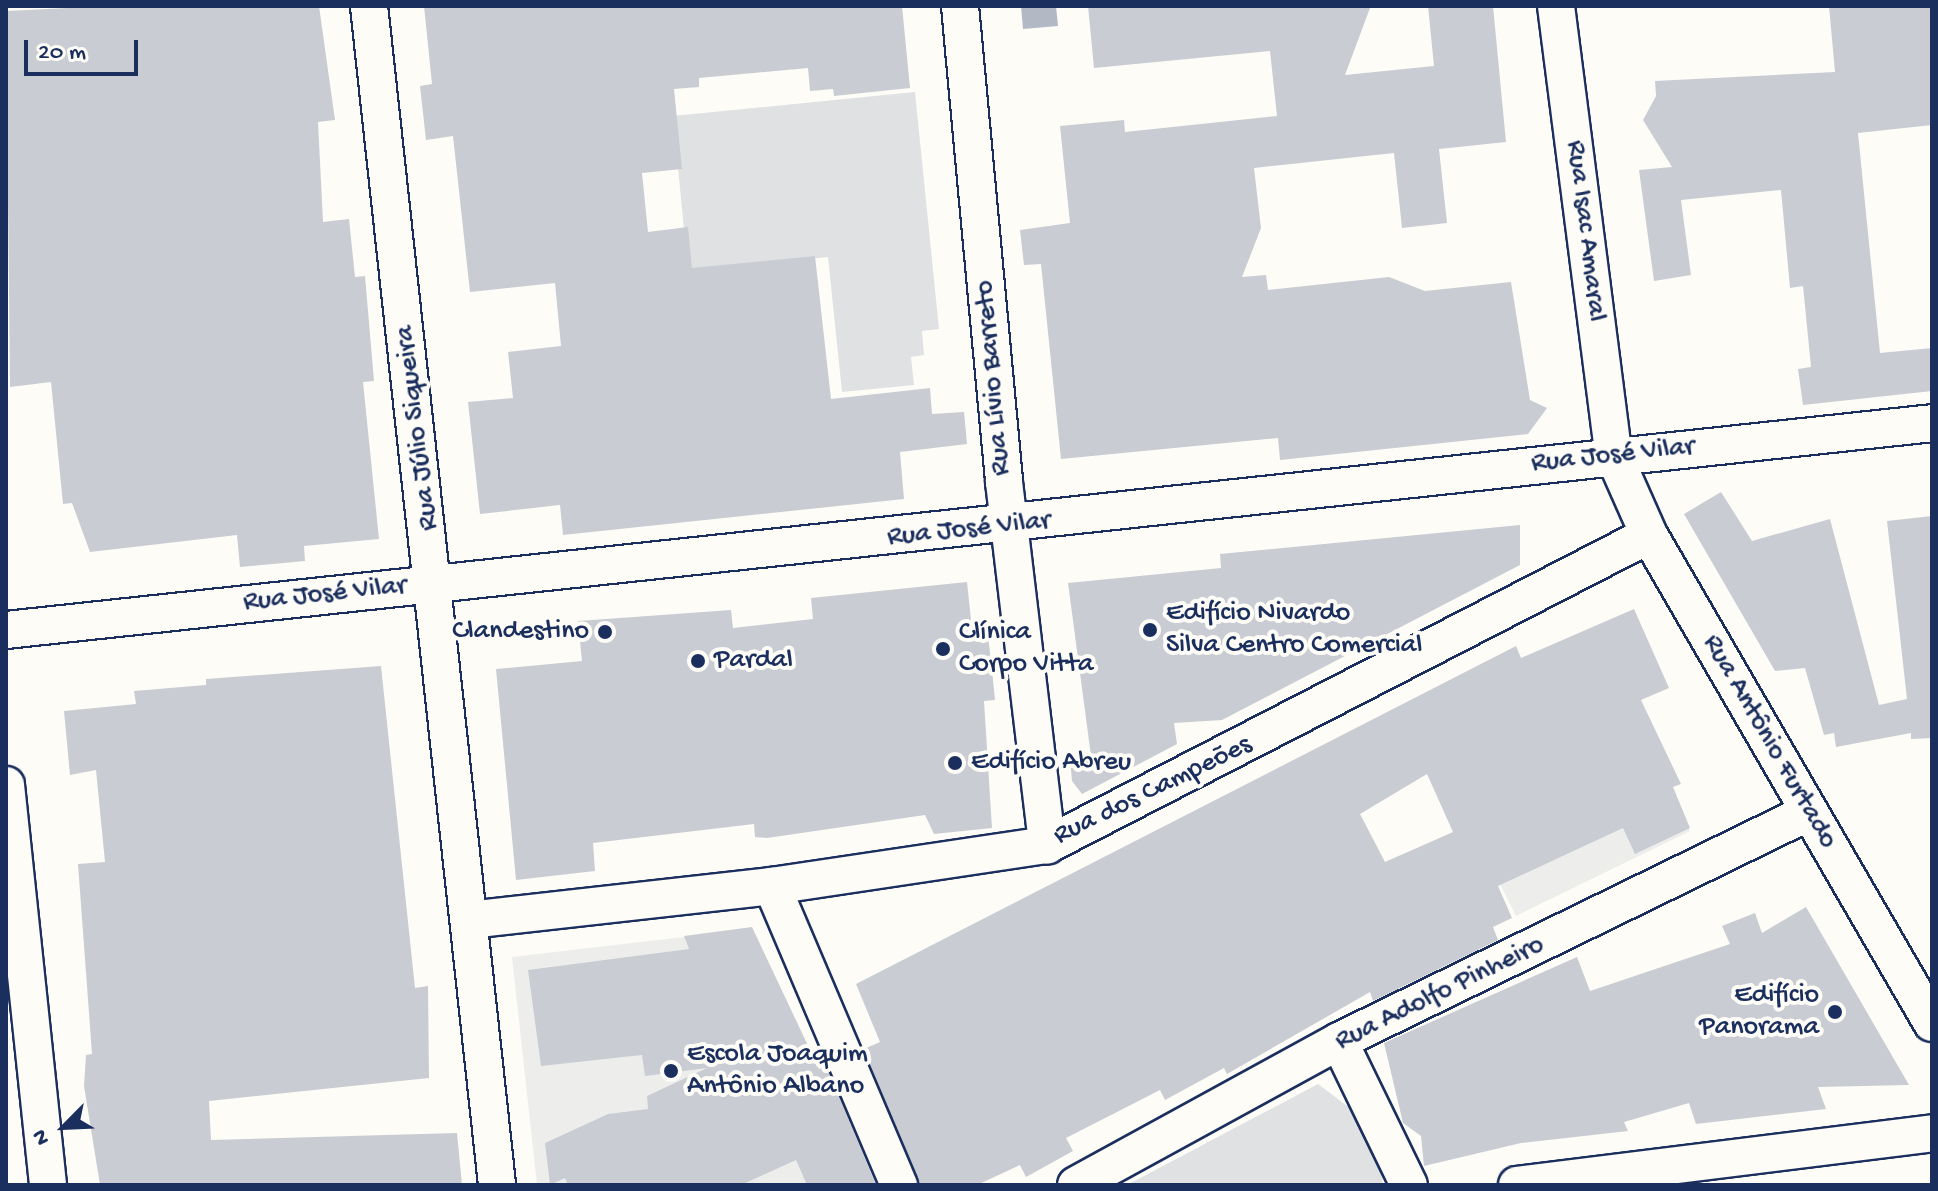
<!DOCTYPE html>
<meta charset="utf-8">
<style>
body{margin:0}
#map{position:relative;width:1938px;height:1191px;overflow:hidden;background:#fdfcf7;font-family:"Gochi Hand",sans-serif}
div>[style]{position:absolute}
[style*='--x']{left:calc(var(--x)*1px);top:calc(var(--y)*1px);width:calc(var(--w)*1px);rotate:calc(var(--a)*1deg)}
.built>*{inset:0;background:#edeeec}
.green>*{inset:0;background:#e0e1e3}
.water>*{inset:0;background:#b3b8c5}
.building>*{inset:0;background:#c9ccd3}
.roads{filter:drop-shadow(2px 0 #1b2f5e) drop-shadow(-2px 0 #1b2f5e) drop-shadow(0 2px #1b2f5e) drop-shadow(0 -2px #1b2f5e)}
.street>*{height:36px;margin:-18px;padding:0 18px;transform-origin:18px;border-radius:18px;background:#fdfcf7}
.dots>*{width:22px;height:22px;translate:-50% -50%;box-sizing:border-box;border:4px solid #fdfcf7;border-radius:50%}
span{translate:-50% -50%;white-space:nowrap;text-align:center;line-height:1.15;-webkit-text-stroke:8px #fdfcf7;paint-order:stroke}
.street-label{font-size:28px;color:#1b2f5e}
.poi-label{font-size:28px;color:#1b2f5e}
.left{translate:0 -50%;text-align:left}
.right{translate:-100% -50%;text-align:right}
.frame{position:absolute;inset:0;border:8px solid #1b2f5e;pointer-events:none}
.north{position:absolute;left:24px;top:1087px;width:80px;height:80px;-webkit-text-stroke:6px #fdfcf7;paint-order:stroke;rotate:246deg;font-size:22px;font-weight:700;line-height:32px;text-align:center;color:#1b2f5e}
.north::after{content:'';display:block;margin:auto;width:28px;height:36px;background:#1b2f5e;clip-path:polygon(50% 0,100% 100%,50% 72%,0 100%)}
.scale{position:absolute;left:24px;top:40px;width:114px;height:36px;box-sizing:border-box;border:4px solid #1b2f5e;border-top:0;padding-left:10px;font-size:24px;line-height:28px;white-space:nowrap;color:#1b2f5e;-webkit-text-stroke:6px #fdfcf7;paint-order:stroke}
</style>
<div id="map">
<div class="built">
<div style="clip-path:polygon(1667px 790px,1690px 831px,1516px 916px,1463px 810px)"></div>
<div style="clip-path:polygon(752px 929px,871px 1185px,537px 1185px,512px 957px)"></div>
</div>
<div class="green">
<div style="clip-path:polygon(915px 92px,939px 329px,922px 331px,924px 355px,911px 357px,914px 385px,842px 392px,828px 257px,688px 271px,673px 116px)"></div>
<div style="clip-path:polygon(1318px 1084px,1371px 1124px,1383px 1185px,1127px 1185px)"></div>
</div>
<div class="water">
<div style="clip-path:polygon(1021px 6px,1056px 6px,1058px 26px,1023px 29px)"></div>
</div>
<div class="building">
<div style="clip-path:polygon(109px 6px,319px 6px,335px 120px,318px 122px,323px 222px,349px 219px,355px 277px,365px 276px,374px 381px,363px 382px,379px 539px,304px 546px,305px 561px,240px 567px,237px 535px,90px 552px,72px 503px,63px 504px,51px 382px,10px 387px,6px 11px)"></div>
<div style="clip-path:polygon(424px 6px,902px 6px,910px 88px,834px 96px,833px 89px,810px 91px,808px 68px,699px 78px,699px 87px,674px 89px,682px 169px,642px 173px,648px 232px,688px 227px,692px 268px,815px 256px,831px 399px,930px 388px,932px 414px,964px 412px,967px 444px,900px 452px,904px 499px,563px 535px,560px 505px,480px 514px,468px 402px,513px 398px,508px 352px,561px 346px,555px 283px,470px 292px,453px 136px,426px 140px,420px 86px,432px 84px)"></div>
<div style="clip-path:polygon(1088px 6px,1370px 8px,1345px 75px,1434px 66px,1428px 6px,1493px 6px,1506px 142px,1439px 149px,1447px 223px,1402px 228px,1394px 153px,1254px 168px,1261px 228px,1242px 277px,1266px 275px,1268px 290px,1389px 277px,1425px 291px,1511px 282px,1530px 400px,1547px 408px,1528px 434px,1280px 460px,1278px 438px,1061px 459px,1041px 264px,1024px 265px,1020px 230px,1070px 223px,1060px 126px,1124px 120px,1125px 132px,1277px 116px,1270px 51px,1094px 68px)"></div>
<div style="clip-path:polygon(1829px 6px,1932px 6px,1932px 125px,1858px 133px,1880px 353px,1932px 348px,1932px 391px,1803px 405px,1798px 369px,1811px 367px,1803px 286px,1790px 288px,1781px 190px,1681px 200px,1691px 275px,1654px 281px,1639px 170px,1672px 167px,1643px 120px,1656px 96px,1655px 81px,1835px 72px)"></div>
<div style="clip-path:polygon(1721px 492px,1752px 541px,1830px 519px,1879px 705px,1907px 699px,1887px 521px,1932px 516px,1932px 738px,1911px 739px,1911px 733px,1836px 747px,1834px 733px,1824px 735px,1805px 668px,1775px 671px,1684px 514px)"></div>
<div style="clip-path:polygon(1520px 525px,1520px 565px,1222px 720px,1174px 723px,1177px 744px,1082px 794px,1072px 781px,1070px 758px,1091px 756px,1068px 583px,1221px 568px,1220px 554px)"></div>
<div style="clip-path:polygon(967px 582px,972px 629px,987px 627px,992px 670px,995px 700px,984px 701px,992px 828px,934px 834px,925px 815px,767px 838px,755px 837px,754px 824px,593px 843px,595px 871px,516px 880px,496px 669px,582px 661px,578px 621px,731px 610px,733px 628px,813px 619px,811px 598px)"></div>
<div style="clip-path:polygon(evenodd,1634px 609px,1669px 688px,1641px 700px,1681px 784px,1673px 787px,1690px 828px,1635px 854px,1623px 828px,1498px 886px,1512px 918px,1493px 927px,1498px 940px,1373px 1001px,1370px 992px,1227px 1074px,1224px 1068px,1165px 1100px,1160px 1090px,1066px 1138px,1073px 1151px,1026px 1177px,1020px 1165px,977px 1185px,920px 1185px,864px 1049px,880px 1042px,856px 984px,1516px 646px,1521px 658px,1634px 609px,1427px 774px,1453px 832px,1385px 862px,1360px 814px,1427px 774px)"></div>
<div style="clip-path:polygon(381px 666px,415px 988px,428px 986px,429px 1078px,209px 1101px,211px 1140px,457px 1133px,462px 1185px,100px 1185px,84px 1086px,86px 1055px,92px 1054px,78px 864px,105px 862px,96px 770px,70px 775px,64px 711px,136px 704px,134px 691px,206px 685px,206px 679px)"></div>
<div style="clip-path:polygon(1806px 907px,1909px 1085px,1818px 1087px,1826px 1109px,1696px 1124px,1689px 1103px,1624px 1122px,1628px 1131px,1521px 1143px,1424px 1166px,1421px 1136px,1403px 1123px,1384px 1043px,1577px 957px,1590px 991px,1730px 944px,1722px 926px,1755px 913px,1762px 933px)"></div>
<div style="clip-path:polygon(752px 927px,819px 1069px,826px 1066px,876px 1185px,807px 1185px,796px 1160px,741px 1185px,568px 1185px,565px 1178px,550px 1185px,545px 1143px,608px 1114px,648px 1109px,647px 1096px,707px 1068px,645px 1076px,642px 1055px,541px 1066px,528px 970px,689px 949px,684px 936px)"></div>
</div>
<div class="roads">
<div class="street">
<div style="--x:369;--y:6;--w:1186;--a:83.8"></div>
<div style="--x:960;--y:6;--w:478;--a:84.7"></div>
<div style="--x:1004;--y:482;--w:366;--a:83.2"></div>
<div style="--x:1556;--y:6;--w:454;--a:82.7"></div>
<div style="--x:1614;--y:456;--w:86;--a:66.1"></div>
<div style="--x:1649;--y:535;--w:564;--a:59.89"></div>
<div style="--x:6;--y:630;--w:1937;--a:-6.13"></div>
<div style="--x:6;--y:785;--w:402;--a:84"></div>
<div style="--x:772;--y:886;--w:325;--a:67"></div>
<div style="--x:469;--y:920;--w:305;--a:-6.4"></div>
<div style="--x:772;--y:886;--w:278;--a:-8.5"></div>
<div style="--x:1047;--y:845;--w:677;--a:-27.25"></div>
<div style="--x:1339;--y:1041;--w:160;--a:64.1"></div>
<div style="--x:1076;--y:1185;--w:300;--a:-28.7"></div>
<div style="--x:1339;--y:1041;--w:523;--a:-25.98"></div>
<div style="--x:1517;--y:1185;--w:418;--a:-7.1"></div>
</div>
</div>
<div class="dots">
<div style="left:1150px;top:630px;background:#1b2f5e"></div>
<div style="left:605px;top:632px;background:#1b2f5e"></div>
<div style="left:943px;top:649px;background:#1b2f5e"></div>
<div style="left:698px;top:661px;background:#1b2f5e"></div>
<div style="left:955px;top:763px;background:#1b2f5e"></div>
<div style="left:1835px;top:1012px;background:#1b2f5e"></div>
<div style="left:671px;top:1071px;background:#1b2f5e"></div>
</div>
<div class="street-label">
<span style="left:1585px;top:231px;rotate:83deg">Rua Isac Amaral</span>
<span style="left:994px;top:378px;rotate:-95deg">Rua Lívio Barreto</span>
<span style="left:418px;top:428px;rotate:-97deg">Rua Júlio Siqueira</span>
<span style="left:1613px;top:456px;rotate:-6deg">Rua José Vilar</span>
<span style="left:969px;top:530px;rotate:-6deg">Rua José Vilar</span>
<span style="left:325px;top:595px;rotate:-6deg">Rua José Vilar</span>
<span style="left:1769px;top:742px;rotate:60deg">Rua Antônio Furtado</span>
<span style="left:1153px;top:791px;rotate:-26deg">Rua dos Campeões</span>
<span style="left:1440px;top:994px;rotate:-26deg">Rua Adolfo Pinheiro</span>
</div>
<div class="poi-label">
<span class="left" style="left:1166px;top:630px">Edifício Nivardo<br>Silva Centro Comercial</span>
<span class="right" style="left:589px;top:632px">Clandestino</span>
<span class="left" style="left:959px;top:649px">Clínica<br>Corpo Vitta</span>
<span class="left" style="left:714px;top:661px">Pardal</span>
<span class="left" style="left:971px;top:763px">Edifício Abreu</span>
<span class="right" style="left:1819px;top:1012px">Edifício<br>Panorama</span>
<span class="left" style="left:687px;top:1071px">Escola Joaquim<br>Antônio Albano</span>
</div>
<div class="frame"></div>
<div class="north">N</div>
<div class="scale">20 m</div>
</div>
